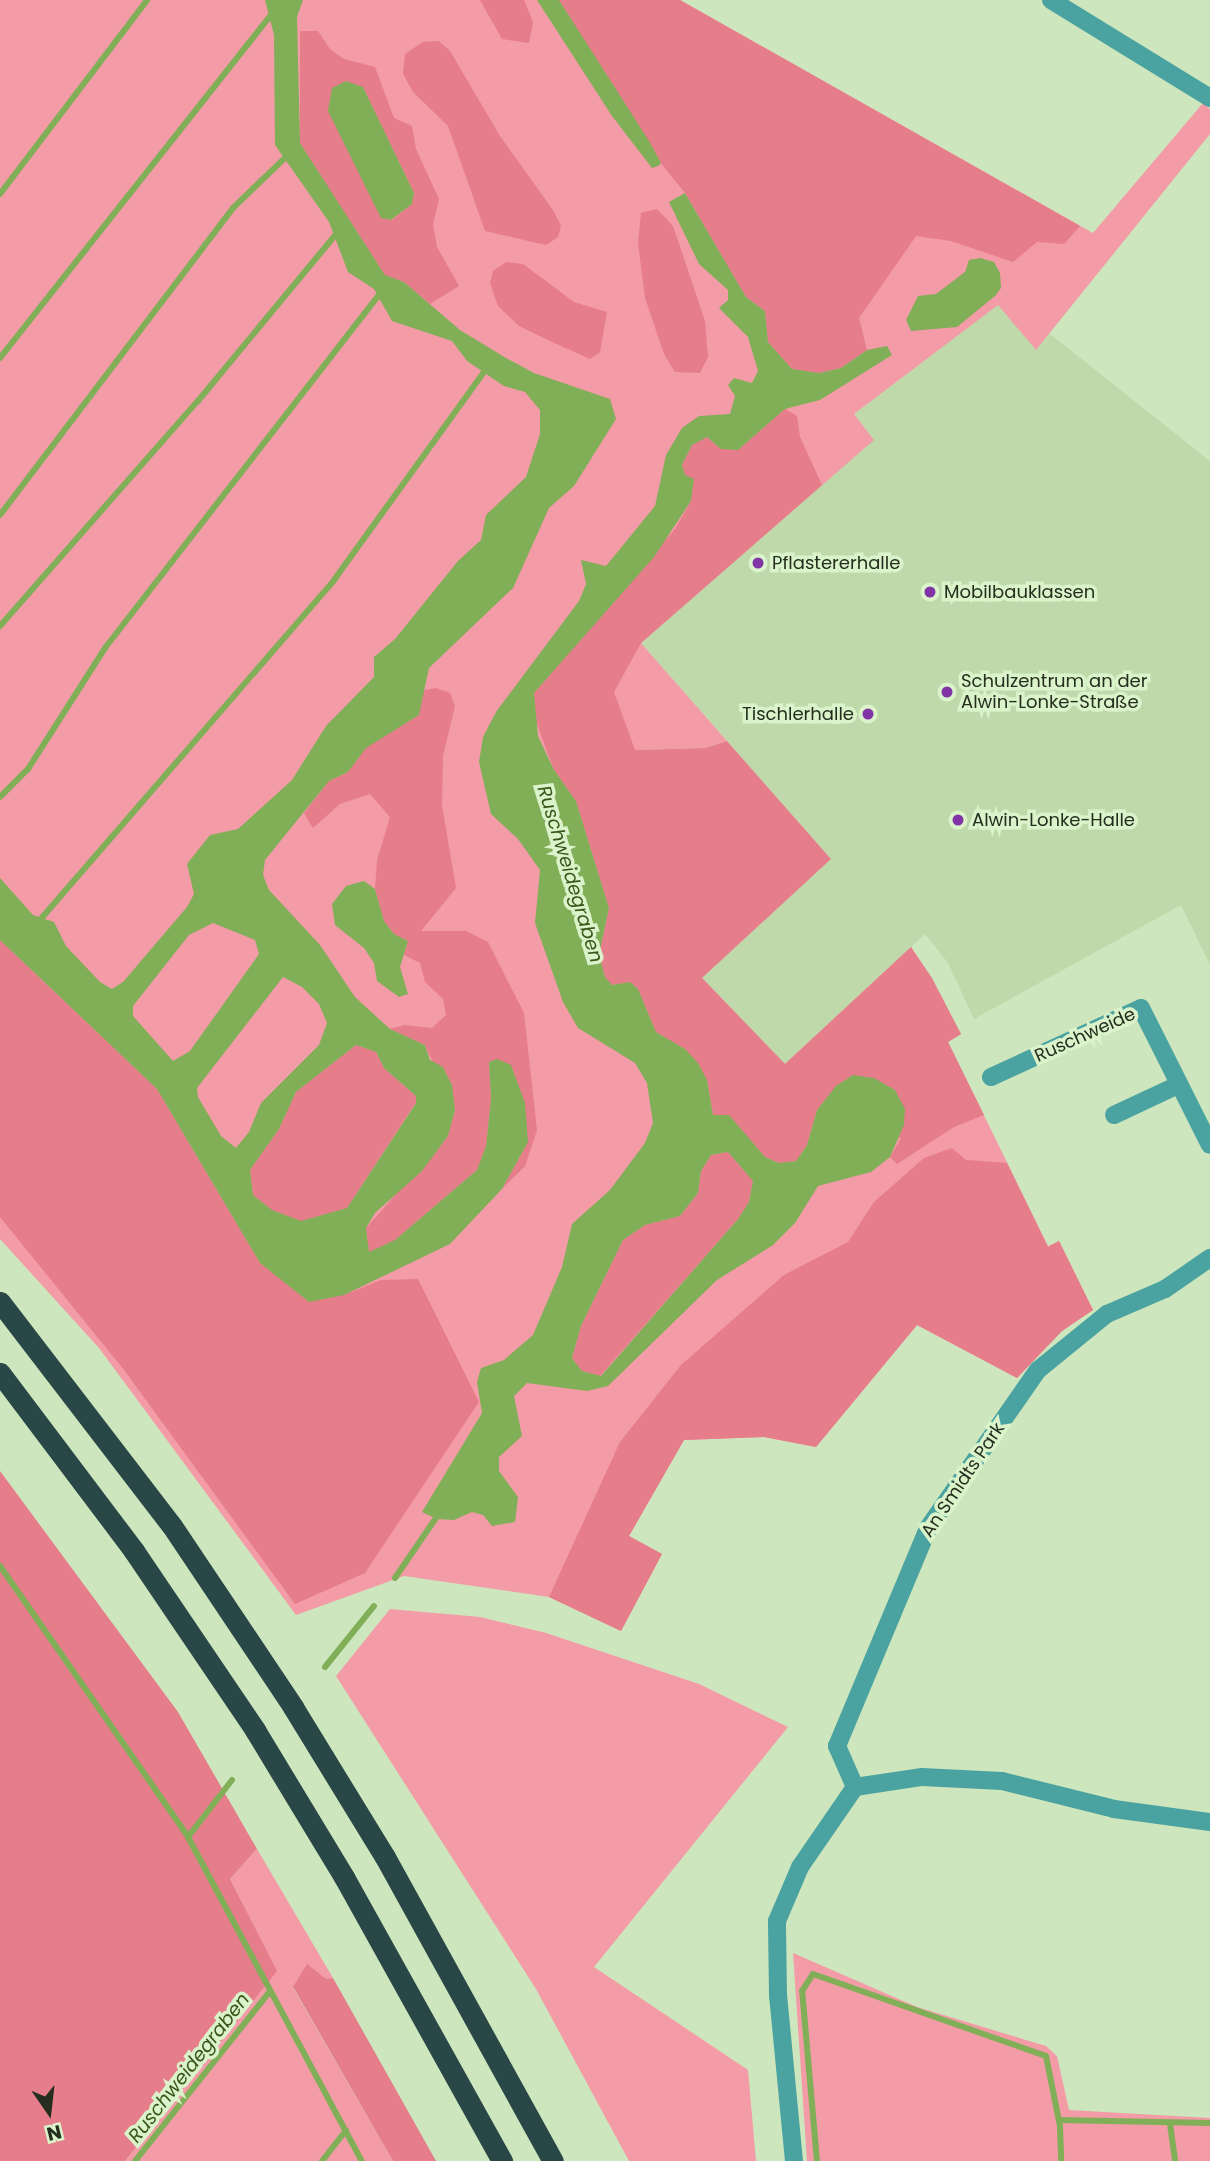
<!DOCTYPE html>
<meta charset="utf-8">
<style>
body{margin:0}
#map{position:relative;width:1210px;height:2161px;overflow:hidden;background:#cee6bd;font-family:Poppins,sans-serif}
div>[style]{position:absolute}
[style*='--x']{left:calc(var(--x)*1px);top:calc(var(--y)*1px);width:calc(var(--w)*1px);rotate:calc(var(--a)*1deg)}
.built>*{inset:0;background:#bfd9ab}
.green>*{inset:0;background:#f39ba6}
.forest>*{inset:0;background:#e57d8b}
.water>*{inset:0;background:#80af57}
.stream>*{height:6px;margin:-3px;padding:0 3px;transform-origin:3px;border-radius:3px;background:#80af57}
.minor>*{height:18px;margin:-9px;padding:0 9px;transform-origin:9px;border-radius:9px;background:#4aa3a0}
.highway>*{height:21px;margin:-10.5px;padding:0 10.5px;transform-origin:10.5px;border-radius:10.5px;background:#284746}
.dots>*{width:19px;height:19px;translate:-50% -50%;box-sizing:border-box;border:4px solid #dbf3ca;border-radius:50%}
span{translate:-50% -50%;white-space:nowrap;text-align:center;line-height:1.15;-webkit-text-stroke:7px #dbf3ca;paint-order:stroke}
.poi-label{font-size:18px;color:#252e1e}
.left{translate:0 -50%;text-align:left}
.right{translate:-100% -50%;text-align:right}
.street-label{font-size:18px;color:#252e1e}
.water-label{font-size:19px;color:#39571b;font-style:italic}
.north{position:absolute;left:14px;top:2077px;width:70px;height:70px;-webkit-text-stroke:5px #dbf3ca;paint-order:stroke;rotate:166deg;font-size:19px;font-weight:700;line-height:28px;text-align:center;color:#252e1e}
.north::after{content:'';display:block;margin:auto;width:24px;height:32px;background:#252e1e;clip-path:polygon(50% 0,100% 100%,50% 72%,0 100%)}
</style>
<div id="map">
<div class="built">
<div style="clip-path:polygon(999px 304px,1035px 349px,1050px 334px,1210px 461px,1210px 965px,1181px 905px,974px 1019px,948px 963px,925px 934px,785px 1064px,702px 978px,831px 859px,641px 643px,873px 440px,854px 414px)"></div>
</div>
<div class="green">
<div style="clip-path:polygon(0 0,680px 0,1093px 233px,1203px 103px,1210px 109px,1210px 134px,1036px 350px,998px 305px,854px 414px,874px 440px,641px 643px,727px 741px,705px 748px,636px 750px,702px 978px,785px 1064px,911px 947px,961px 1034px,948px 1042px,1048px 1246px,1059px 1241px,1093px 1310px,1062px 1331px,1017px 1378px,917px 1325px,816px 1447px,764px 1437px,684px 1440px,629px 1536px,662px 1554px,621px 1631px,549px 1597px,404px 1576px,296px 1615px,99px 1348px,0 1239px)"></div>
<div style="clip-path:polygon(390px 1609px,480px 1617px,546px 1633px,699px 1684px,788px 1727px,594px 1967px,748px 2070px,756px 2161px,629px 2161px,536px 1989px,336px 1676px)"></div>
<div style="clip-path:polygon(257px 1849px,333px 1978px,293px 1988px,393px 2161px,125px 2161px,276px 1971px,230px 1879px)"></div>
<div style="clip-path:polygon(793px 1953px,917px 2007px,1046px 2046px,1057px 2056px,1069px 2110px,1210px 2118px,1210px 2161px,807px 2161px)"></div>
</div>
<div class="forest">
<div style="clip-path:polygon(480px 0,524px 0,533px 22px,529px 43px,502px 39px)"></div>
<div style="clip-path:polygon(559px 0,680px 0,1080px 226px,1064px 244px,1037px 242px,1013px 262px,951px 241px,916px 236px,859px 318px,867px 350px,841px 368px,819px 373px,792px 369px,768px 342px,765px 311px,746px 297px,685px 193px,661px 163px)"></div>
<div style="clip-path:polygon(evenodd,300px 31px,318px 31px,330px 49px,344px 59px,375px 67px,394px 118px,412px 126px,416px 149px,439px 199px,433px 224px,437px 247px,459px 286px,430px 304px,404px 282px,385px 276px,300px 143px,300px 31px,363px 87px,414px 193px,412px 204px,392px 220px,382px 218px,352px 156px,363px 87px)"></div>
<div style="clip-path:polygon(439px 41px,450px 51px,500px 136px,553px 210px,561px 226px,558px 237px,546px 245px,485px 231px,448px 126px,413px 92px,403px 74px,405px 54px,423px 42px)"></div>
<div style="clip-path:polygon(657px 209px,673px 226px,705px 321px,708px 357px,700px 373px,675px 372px,664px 354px,645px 298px,638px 243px,641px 213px)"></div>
<div style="clip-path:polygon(506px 262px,523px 264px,574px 302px,607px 312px,600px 352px,590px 359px,552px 342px,519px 326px,498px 306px,490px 283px,493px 271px)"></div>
<div style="clip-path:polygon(785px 409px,797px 416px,800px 437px,822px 485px,641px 643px,614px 692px,635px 750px,705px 748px,727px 741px,831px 859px,702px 978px,785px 1064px,911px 947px,932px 978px,961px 1034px,948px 1042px,984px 1115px,954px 1127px,897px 1164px,890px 1157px,901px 1138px,817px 1110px,807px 1145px,796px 1161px,779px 1163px,765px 1157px,729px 1116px,713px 1115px,707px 1080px,685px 1049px,656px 1032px,638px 989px,630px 982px,612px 985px,605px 978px,599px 955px,609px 908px,576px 801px,554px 770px,532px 711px,534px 693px,675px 529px,691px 501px,682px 465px,692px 445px,707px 437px,721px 449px,738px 450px)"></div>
<div style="clip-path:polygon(436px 688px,450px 693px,455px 706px,443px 756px,442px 805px,456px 888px,421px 931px,466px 931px,488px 942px,524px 1013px,537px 1130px,525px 1166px,502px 1189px,528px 1142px,489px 1063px,491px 1099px,486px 1146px,477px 1170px,395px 1240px,369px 1253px,366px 1228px,448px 1136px,455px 1110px,425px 1045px,390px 1029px,404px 1025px,432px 1028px,446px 1015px,443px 999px,425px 982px,420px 963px,404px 955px,408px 941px,394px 934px,384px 921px,375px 889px,377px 860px,390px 817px,370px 794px,340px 804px,313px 828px,304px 813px,329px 781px,348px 772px,365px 748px,418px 715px,421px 691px)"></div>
<div style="clip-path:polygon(0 940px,157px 1089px,260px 1263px,344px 1295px,381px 1280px,418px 1279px,479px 1402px,365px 1573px,295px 1604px,124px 1370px,0 1217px)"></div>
<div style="clip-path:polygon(356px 1045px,376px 1052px,384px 1068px,416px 1096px,416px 1102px,347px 1208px,301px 1222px,272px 1210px,253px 1195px,250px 1170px,279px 1129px,296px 1092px)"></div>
<div style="clip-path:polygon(952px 1148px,966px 1160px,1007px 1163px,1048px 1247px,1059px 1241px,1093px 1310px,1062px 1331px,1017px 1378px,917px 1325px,816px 1447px,764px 1437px,684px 1440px,629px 1536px,662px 1554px,621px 1631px,549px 1597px,620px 1442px,681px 1365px,784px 1275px,848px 1242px,874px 1202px,924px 1158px)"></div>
<div style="clip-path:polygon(728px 1152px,753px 1181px,749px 1202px,738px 1219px,600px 1376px,582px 1371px,572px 1358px,581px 1326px,623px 1240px,645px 1225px,680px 1216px,698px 1193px,701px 1171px,711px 1155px)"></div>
<div style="clip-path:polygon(0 1471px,178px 1712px,257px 1849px,230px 1879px,277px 1971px,125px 2161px,0 2161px)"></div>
<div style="clip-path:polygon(307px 1964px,326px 1979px,333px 1978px,436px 2161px,393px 2161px,293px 1987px)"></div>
</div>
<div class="water">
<div style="clip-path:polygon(evenodd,265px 0,303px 0,297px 17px,300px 143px,385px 275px,404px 282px,460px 330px,506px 358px,534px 373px,610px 399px,616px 419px,574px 486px,549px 508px,513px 588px,429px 668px,419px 715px,366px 748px,348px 772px,329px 781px,265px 860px,263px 875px,269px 890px,320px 945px,355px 997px,390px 1029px,425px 1045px,430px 1060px,443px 1067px,452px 1085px,455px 1110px,448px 1136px,422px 1171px,375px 1213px,366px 1228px,369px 1252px,395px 1240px,477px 1170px,486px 1146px,491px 1099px,489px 1062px,497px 1059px,511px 1065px,525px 1103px,528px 1142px,502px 1189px,450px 1244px,344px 1295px,309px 1302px,260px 1263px,157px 1089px,0 940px,0 878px,33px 915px,54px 922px,66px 946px,100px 982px,112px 989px,123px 982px,187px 907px,194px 894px,187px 864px,210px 835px,238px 829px,292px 780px,326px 726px,374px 677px,374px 657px,395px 639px,458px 561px,481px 540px,486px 515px,526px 477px,540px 434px,540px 410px,525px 392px,504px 386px,467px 361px,452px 341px,392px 321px,374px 289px,348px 272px,329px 222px,275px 145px,274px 35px,265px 0,213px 923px,255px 940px,259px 954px,190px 1051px,173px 1061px,133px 1016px,133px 1006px,189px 935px,213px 923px,265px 0,283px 977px,302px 987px,319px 1004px,327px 1023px,319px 1045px,261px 1103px,249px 1132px,236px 1148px,221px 1136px,198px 1097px,197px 1088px,283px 977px,265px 0,356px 1045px,376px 1052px,384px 1068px,416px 1096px,416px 1103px,347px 1208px,301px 1221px,272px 1210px,253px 1195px,250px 1170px,279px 1129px,296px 1092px,356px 1045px)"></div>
<div style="clip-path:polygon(537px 0,559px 0,649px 141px,661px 163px,658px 166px,652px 168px,612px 116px)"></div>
<div style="clip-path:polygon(346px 81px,363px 87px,414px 193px,412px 204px,391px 220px,381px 218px,328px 111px,332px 88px)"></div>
<div style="clip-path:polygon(evenodd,685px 193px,746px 297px,765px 311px,768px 342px,792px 369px,819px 373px,841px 368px,867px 350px,887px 346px,892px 355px,820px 400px,785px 409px,738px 450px,721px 449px,707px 437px,692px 445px,682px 465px,685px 475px,694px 479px,691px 501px,654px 557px,534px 693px,538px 736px,554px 770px,576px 801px,609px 908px,599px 955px,605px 977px,612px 985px,630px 982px,638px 989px,656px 1032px,685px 1049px,698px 1063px,707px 1080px,713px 1115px,729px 1115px,765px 1157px,779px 1163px,796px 1161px,807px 1145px,817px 1110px,836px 1086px,853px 1075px,874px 1078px,895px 1090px,905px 1109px,904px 1125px,890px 1157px,871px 1172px,818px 1186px,795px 1223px,773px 1245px,717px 1280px,608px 1386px,587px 1391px,527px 1383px,514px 1396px,522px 1436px,499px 1457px,499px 1471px,518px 1497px,515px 1522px,492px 1526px,483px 1515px,472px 1512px,454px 1520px,437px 1519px,422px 1512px,482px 1413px,477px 1382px,481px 1368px,504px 1360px,533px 1335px,562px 1267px,572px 1224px,610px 1190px,645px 1143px,653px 1123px,647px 1083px,635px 1063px,578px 1028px,563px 1002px,535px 923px,540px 870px,518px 839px,491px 814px,479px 762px,483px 737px,496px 712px,579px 601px,586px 584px,581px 560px,606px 566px,655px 506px,666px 455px,682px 428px,699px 416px,730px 414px,735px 396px,728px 385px,734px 378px,752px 383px,758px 371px,748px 337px,719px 308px,728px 300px,728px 290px,699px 264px,669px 202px,685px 193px,728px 1152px,753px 1181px,749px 1202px,738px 1219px,601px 1376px,582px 1371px,572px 1358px,581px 1326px,623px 1240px,645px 1225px,680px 1216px,698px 1193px,701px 1171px,711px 1155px,728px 1152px)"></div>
<div style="clip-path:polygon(980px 258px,994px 262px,1000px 273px,1001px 288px,995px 296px,957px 327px,911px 331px,906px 320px,918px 296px,936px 294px,965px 272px,969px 260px)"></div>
<div style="clip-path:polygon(364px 881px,375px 889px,384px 921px,394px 934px,408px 941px,400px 967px,408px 994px,399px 997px,377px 981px,374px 963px,364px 948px,335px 925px,332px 904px,346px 886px)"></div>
</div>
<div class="stream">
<div style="--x:0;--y:194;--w:243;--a:-52.8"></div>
<div style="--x:0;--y:358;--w:442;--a:-51.7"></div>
<div style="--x:0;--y:515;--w:385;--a:-52.8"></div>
<div style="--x:233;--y:208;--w:78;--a:-44"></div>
<div style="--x:0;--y:626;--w:300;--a:-48.7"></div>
<div style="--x:198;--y:401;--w:219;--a:-50.4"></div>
<div style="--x:0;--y:797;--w:40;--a:-45"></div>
<div style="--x:28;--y:769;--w:143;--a:-57.5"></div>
<div style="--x:105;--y:648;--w:452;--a:-52.2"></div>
<div style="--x:39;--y:921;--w:451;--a:-49.1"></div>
<div style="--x:334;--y:580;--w:261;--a:-54.2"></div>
<div style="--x:0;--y:1566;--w:330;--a:55.2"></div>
<div style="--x:395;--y:1578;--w:80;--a:-55.7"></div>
<div style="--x:325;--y:1667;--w:78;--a:-51.2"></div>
<div style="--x:232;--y:1780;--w:72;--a:127.7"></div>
<div style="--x:188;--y:1837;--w:368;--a:61.8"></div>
<div style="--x:1059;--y:2120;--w:151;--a:1.1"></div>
<div style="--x:1170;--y:2124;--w:37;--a:82"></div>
<div style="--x:135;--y:2161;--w:217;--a:-51.5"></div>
<div style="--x:322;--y:2161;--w:39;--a:-52"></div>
<div style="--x:817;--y:2161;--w:171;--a:-95"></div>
<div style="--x:802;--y:1991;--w:20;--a:-57"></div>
<div style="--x:813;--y:1974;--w:247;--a:19.4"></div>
<div style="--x:1046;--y:2056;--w:71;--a:78.7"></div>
<div style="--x:1060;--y:2126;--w:35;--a:88"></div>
</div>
<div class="minor">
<div style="--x:1051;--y:0;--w:187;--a:31.6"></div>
<div style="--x:991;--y:1077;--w:165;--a:-24.7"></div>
<div style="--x:1141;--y:1008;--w:153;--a:63.3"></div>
<div style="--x:1114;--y:1115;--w:71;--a:-25.1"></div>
<div style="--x:855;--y:1787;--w:45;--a:-113.7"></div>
<div style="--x:837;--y:1746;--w:236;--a:-67.3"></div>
<div style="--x:928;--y:1528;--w:193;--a:-55.2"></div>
<div style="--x:1038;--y:1370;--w:89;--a:-39.1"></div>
<div style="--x:1107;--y:1314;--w:63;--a:-23.3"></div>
<div style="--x:1165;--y:1289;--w:55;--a:-34.6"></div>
<div style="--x:794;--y:2161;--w:166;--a:-95.5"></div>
<div style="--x:778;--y:1996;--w:75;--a:-90.8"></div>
<div style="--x:777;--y:1921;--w:59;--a:-66.9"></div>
<div style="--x:800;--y:1867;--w:97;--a:-55.5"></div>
<div style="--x:855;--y:1787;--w:68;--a:-8.5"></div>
<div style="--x:922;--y:1777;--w:80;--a:2.9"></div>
<div style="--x:1002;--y:1781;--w:115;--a:14"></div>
<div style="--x:1114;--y:1809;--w:97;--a:7.7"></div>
</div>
<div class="highway">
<div style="--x:0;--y:1302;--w:282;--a:52.5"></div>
<div style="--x:172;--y:1526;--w:218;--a:56.2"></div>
<div style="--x:293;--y:1707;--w:176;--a:58.5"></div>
<div style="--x:385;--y:1857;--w:347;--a:61.1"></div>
<div style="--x:0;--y:1373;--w:223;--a:53"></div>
<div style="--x:134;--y:1551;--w:216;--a:55.9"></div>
<div style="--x:255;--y:1730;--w:172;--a:58.8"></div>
<div style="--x:344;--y:1877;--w:325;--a:60.9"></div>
</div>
<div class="dots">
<div style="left:758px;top:563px;background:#8034a6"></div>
<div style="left:930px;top:592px;background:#8034a6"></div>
<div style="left:947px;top:692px;background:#8034a6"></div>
<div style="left:868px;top:714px;background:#8034a6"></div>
<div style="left:958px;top:820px;background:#8034a6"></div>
</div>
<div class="poi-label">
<span class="left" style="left:772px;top:563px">Pflastererhalle</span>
<span class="left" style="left:944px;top:592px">Mobilbauklassen</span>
<span class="left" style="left:961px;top:692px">Schulzentrum an der<br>Alwin-Lonke-Straße</span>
<span class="right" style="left:854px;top:714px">Tischlerhalle</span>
<span class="left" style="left:972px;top:820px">Alwin-Lonke-Halle</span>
</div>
<div class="street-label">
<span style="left:1085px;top:1035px;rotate:-24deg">Ruschweide</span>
<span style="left:963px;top:1480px;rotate:-56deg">An Smidts Park</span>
</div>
<div class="water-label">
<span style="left:570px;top:874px;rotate:73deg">Ruschweidegraben</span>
<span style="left:189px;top:2068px;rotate:-52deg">Ruschweidegraben</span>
</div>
<div class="north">N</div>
</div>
